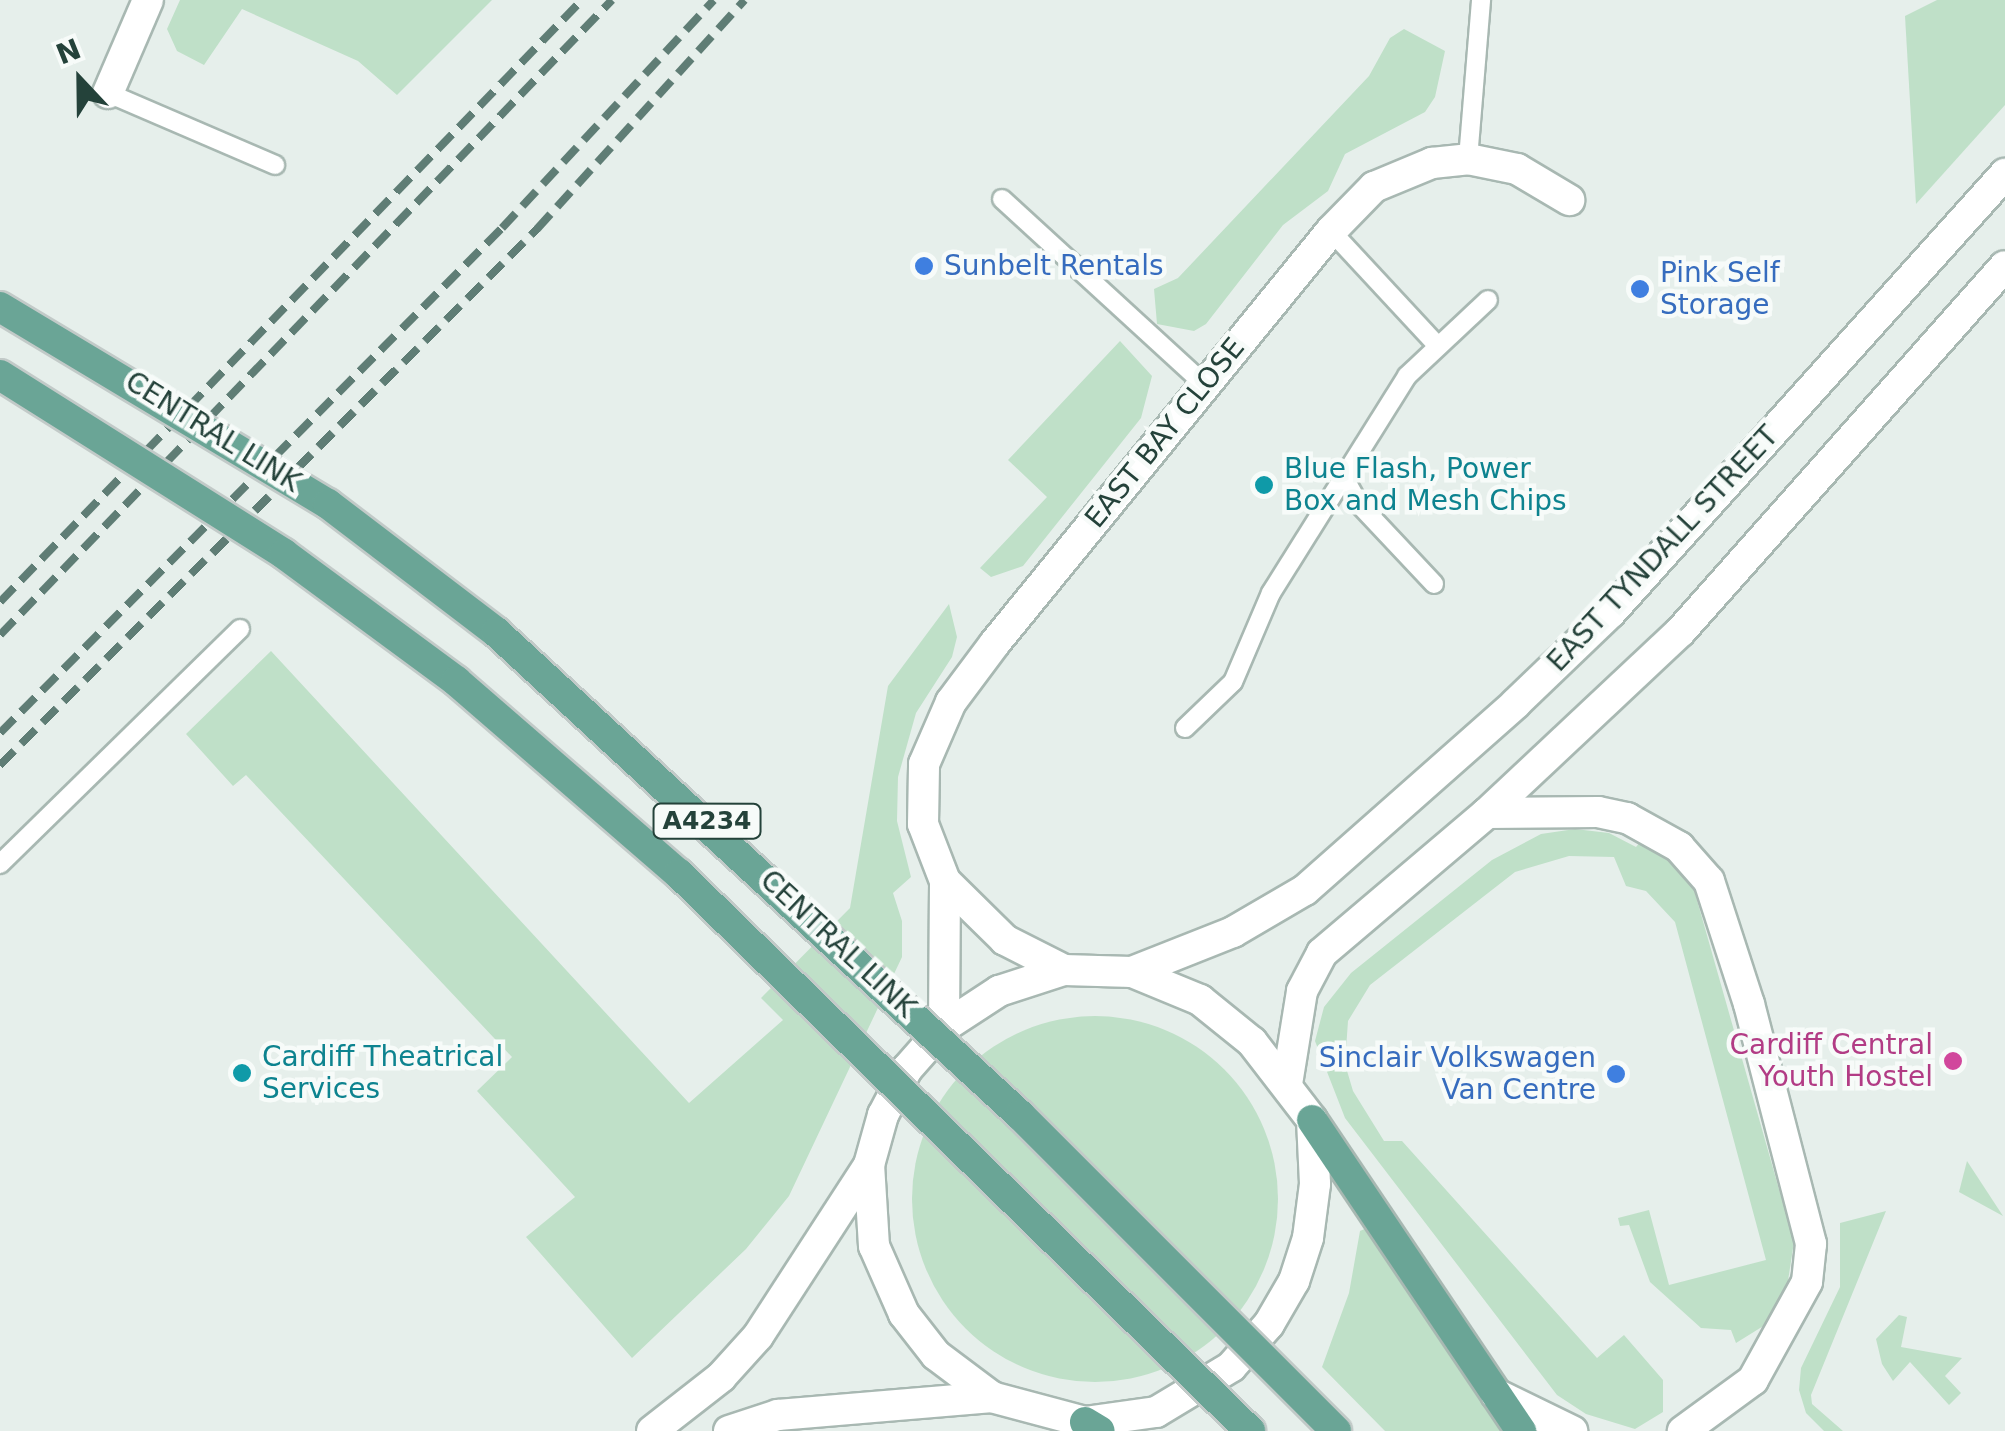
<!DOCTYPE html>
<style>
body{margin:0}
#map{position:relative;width:2005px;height:1431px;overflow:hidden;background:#e6efeb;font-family:"DejaVu Sans",sans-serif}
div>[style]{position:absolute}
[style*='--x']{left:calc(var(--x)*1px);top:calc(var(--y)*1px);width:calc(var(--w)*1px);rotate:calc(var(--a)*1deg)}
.green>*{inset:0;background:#bfe0c8}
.round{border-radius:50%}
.roads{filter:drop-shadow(2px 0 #a8b8b2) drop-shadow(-2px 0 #a8b8b2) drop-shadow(0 2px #a8b8b2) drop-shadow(0 -2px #a8b8b2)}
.service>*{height:18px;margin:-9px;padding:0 9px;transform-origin:9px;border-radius:9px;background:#fff}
.minor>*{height:30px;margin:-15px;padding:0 15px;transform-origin:15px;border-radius:15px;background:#fff}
.tertiary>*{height:30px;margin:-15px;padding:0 15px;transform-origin:15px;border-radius:15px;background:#fff}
.primary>*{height:30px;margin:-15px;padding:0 15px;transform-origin:15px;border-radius:15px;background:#6aa596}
.rail>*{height:8px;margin-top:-4px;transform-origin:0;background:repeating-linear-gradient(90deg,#5f7d75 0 20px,transparent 0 30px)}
.bridges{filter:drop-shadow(2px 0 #c2cac8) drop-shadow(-2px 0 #c2cac8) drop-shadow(0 2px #c2cac8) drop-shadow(0 -2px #c2cac8)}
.primary-bridge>*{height:30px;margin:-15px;padding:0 15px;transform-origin:15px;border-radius:15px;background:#6aa596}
.dots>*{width:28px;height:28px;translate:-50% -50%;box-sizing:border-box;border:5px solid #f7fbf9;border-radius:50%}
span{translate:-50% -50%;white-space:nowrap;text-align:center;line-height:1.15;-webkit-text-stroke:9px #f7fbf9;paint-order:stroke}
.shield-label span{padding:2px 8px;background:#f7fbf9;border:2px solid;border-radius:8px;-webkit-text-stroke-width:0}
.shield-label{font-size:25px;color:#24423a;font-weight:700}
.shop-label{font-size:28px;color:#366cbe}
.left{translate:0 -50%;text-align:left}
.right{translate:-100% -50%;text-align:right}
.street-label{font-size:28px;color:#24423a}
.culture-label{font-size:28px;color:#0d838f}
.hotel-label{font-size:28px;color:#b23c85}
.north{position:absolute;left:30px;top:30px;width:100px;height:100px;-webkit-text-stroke:8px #f7fbf9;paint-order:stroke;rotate:338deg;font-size:28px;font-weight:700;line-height:40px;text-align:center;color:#24423a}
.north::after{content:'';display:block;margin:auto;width:35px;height:45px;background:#24423a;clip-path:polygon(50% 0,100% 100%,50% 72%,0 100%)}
</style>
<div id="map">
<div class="green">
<div style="clip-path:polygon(180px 0,492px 0,397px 95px,358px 61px,242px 9px,204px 65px,177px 51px,167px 29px)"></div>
<div style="clip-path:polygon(1937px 0,2005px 0,2005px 105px,1916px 204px,1905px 16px)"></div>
<div style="clip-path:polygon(1404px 29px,1445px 51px,1435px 97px,1425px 112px,1345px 154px,1328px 191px,1283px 225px,1206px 324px,1194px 331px,1157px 324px,1154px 289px,1178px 278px,1369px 76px,1390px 38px)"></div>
<div style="clip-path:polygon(1120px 341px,1152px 376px,1141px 418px,1023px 566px,991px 577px,980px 568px,1047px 497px,1008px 460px)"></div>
<div style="clip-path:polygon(949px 604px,957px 637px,952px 657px,916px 713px,898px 777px,897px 821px,911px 877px,893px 893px,902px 921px,902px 957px,789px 1196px,746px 1249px,632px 1358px,526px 1237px,575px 1197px,477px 1091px,512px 1057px,246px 775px,233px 786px,186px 734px,271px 651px,689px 1103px,783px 1020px,761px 998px,850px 908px,888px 686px)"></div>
<div style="clip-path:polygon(1575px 829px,1609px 833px,1636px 847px,1641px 841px,1675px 863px,1693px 886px,1794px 1242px,1785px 1300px,1773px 1320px,1736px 1343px,1731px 1330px,1701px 1328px,1650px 1282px,1629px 1225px,1620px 1226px,1618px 1218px,1649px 1210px,1669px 1285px,1766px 1260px,1675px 922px,1646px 891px,1626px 886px,1614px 857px,1569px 856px,1515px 872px,1370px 985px,1348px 1021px,1345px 1064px,1353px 1091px,1384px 1141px,1402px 1141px,1597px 1358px,1624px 1335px,1663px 1380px,1663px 1412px,1635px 1429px,1586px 1414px,1557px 1395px,1345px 1118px,1315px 1041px,1324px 1007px,1351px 973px,1492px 860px,1541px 834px)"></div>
<div class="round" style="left:912px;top:1016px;width:366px;height:366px"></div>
<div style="clip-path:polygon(1967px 1161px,2003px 1216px,1959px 1192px)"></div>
<div style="clip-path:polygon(1886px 1211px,1811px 1395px,1812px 1404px,1843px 1431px,1824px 1431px,1806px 1413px,1799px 1390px,1801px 1368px,1840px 1287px,1840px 1223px)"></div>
<div style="clip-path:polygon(1369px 1227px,1372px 1231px,1501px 1431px,1385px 1431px,1322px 1367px,1349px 1293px,1360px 1231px)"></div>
<div style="clip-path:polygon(1899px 1315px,1907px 1317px,1901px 1347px,1962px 1358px,1945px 1376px,1961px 1393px,1949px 1405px,1910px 1362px,1893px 1381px,1882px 1364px,1876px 1339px)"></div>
</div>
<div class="roads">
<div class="service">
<div style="--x:108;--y:93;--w:182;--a:23.3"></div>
<div style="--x:1468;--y:159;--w:160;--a:-85.3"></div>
<div style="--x:1002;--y:199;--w:274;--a:42.5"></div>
<div style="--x:1331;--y:231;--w:157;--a:47.1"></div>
<div style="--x:1346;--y:481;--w:25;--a:61"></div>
<div style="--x:1358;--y:503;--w:111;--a:46.8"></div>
<div style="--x:1185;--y:728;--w:66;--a:-43.8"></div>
<div style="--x:1233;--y:682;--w:97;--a:-66.9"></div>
<div style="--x:1271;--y:593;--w:256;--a:-57.9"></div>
<div style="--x:1407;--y:376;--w:111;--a:-43.2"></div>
<div style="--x:0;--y:864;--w:336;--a:-44.4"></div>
</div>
<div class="minor">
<div style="--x:108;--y:93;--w:101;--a:-66.7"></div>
<div style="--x:1487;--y:813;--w:111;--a:-0.5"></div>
<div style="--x:1598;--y:812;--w:30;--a:12"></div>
<div style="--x:1627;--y:818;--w:60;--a:29.1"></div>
<div style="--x:1679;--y:847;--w:45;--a:48.6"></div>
<div style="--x:1709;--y:881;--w:129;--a:72"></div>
<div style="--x:1749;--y:1004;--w:248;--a:75.5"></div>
<div style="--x:1811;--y:1244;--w:38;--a:96"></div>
<div style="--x:1807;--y:1282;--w:112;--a:118.9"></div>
<div style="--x:1753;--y:1380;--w:87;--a:143.9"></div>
<div style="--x:945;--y:881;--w:84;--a:44.5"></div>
<div style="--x:1005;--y:940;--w:66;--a:27"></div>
<div style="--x:944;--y:1027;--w:146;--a:-89.6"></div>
<div style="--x:945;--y:881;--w:61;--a:-111.1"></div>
<div style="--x:923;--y:824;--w:60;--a:-89"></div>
<div style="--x:924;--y:764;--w:68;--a:-66.5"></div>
<div style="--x:951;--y:702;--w:74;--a:-53.3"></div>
<div style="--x:995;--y:643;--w:532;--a:-50.8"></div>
<div style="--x:1331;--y:231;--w:62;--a:-45.7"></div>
<div style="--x:1374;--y:187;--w:63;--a:-22.5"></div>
<div style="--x:1432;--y:163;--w:36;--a:-6"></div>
<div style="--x:1468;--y:159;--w:50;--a:11.5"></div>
<div style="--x:1517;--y:169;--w:61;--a:30.8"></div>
<div style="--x:1496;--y:1394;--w:85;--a:26"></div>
</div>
<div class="tertiary">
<div style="--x:1064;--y:970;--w:68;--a:1.7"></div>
<div style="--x:1132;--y:972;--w:74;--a:22.4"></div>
<div style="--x:1200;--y:1000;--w:67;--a:38.9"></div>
<div style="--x:1252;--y:1042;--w:98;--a:52.4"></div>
<div style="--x:1312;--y:1120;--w:64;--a:87.3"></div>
<div style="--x:1315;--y:1184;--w:54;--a:97.4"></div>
<div style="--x:1308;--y:1238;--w:45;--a:108"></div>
<div style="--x:1294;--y:1281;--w:50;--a:120.2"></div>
<div style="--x:1269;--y:1324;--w:57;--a:131.5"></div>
<div style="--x:1231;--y:1367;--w:87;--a:149"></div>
<div style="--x:1156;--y:1412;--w:72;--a:172"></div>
<div style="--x:1085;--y:1422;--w:96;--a:-165"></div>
<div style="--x:992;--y:1397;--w:70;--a:-143.1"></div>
<div style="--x:936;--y:1355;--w:52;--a:-128"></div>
<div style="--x:904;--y:1314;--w:74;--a:-113.8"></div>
<div style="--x:874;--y:1246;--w:81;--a:-93.5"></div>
<div style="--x:869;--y:1165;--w:52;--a:-74.4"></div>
<div style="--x:883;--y:1115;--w:52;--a:-62.4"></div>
<div style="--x:907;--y:1069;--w:56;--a:-48.6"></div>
<div style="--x:944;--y:1027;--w:66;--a:-33.2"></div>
<div style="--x:999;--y:991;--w:68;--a:-17.9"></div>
<div style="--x:1132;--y:972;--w:109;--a:-21.6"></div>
<div style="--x:1233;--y:932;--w:83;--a:-30.3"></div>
<div style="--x:1305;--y:890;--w:282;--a:-41.5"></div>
<div style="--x:1516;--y:703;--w:130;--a:-43.8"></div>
<div style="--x:1610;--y:613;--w:591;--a:-48.02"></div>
<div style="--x:1287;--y:1084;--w:94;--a:-80.8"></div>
<div style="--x:1302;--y:991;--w:43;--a:-62.2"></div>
<div style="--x:1322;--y:953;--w:216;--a:-40.3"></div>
<div style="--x:1487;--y:813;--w:265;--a:-43.2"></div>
<div style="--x:1680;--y:632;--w:489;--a:-48.4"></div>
<div style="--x:652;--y:1431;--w:88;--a:-38"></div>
<div style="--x:721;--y:1377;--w:55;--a:-47.9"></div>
<div style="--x:758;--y:1336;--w:204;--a:-57"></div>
<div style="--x:729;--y:1431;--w:52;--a:-18.1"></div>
<div style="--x:778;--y:1415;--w:215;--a:-4.8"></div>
</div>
<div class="primary">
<div style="--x:1312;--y:1120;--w:375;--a:56.1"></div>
<div style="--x:1085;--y:1422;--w:17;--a:31"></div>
</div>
</div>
<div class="rail">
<div style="--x:0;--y:602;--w:837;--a:-45.97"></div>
<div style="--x:0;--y:635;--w:882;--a:-46.06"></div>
<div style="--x:0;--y:733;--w:712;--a:-45.17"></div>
<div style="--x:502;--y:228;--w:311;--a:-47.1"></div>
<div style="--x:0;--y:765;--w:759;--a:-44.95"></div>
<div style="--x:537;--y:229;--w:309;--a:-47.8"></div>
</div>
<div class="bridges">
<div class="primary-bridge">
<div style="--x:0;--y:307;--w:383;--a:31"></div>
<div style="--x:328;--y:504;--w:211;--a:37.3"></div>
<div style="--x:496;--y:632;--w:713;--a:42.67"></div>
<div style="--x:1020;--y:1115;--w:447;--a:45"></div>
<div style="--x:0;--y:375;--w:336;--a:32.2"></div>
<div style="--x:284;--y:554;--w:214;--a:36.4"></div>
<div style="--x:456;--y:681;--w:295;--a:40.9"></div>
<div style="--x:679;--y:874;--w:798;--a:44.29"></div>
</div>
</div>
<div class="dots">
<div style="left:924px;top:266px;background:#3f7fe0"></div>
<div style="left:1640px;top:289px;background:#3f7fe0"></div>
<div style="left:1264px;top:485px;background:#0f9aa8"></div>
<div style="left:1953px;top:1061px;background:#d1479c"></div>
<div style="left:242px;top:1073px;background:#0f9aa8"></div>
<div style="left:1616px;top:1074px;background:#3f7fe0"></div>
</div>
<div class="shield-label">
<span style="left:707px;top:821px">A4234</span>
</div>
<div class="shop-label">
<span class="left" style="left:944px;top:266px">Sunbelt Rentals</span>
<span class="left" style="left:1660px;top:289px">Pink Self<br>Storage</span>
<span class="right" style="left:1596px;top:1074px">Sinclair Volkswagen<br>Van Centre</span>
</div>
<div class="street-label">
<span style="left:213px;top:432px;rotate:32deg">CENTRAL LINK</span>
<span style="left:1165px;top:433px;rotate:-51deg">EAST BAY CLOSE</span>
<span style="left:1663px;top:549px;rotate:-47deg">EAST TYNDALL STREET</span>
<span style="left:838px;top:944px;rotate:43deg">CENTRAL LINK</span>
</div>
<div class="culture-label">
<span class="left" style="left:1284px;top:485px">Blue Flash, Power<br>Box and Mesh Chips</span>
<span class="left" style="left:262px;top:1073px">Cardiff Theatrical<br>Services</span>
</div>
<div class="hotel-label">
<span class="right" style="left:1933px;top:1061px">Cardiff Central<br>Youth Hostel</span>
</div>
<div class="north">N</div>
</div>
